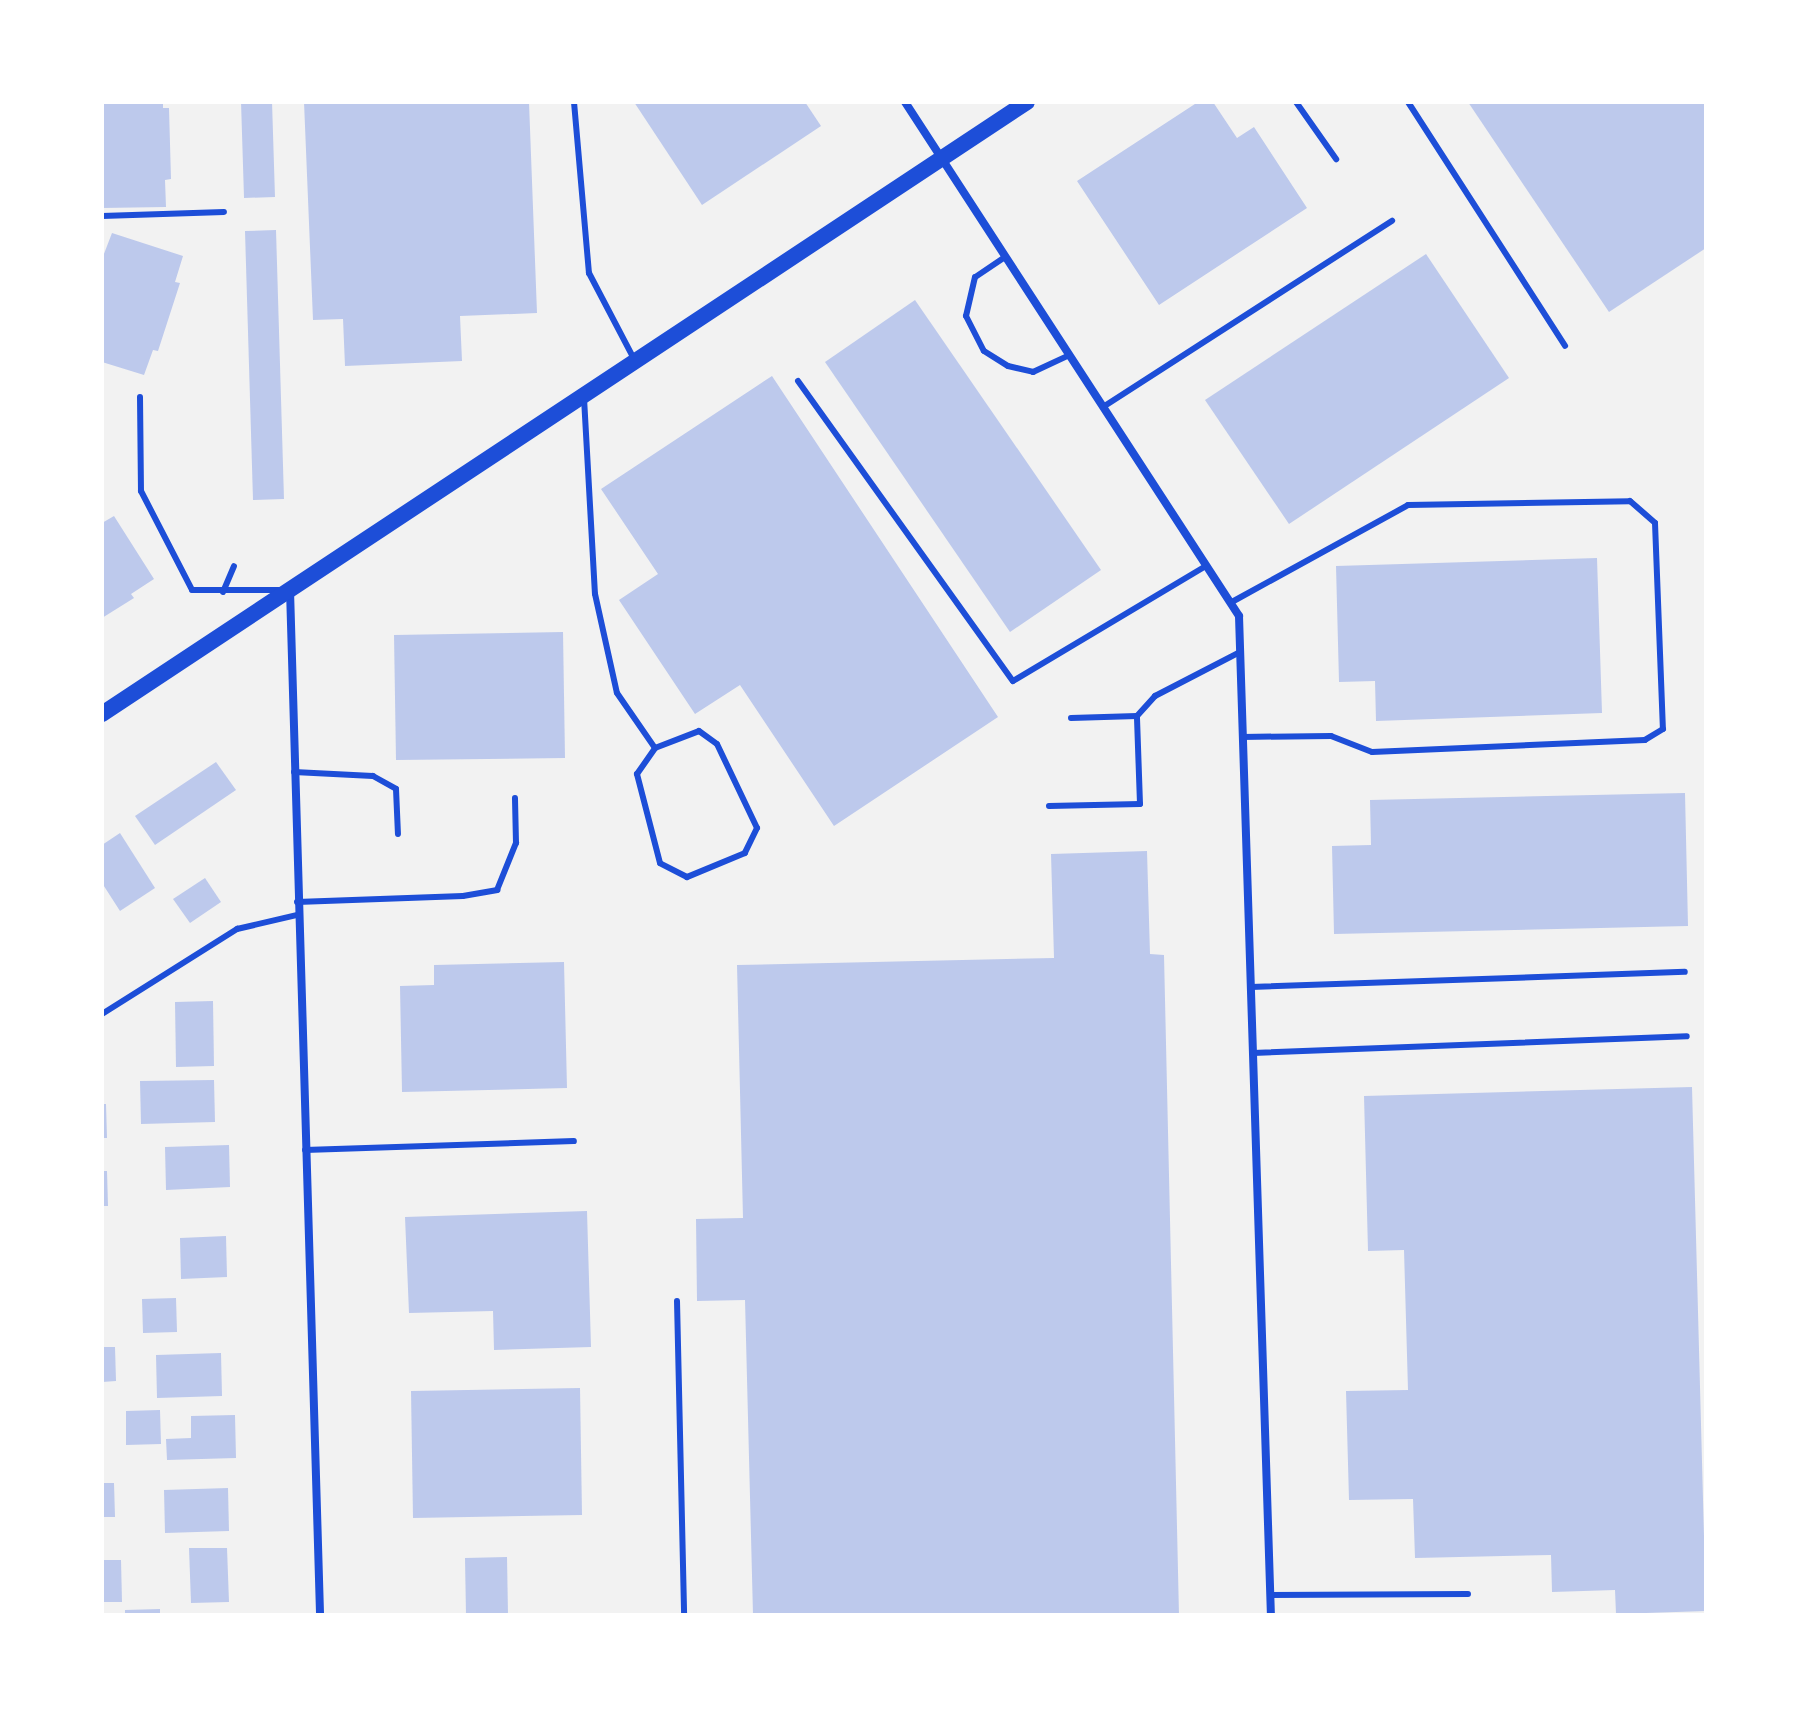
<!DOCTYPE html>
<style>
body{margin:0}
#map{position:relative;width:1808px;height:1717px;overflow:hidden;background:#f2f2f2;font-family:"Nunito Sans",sans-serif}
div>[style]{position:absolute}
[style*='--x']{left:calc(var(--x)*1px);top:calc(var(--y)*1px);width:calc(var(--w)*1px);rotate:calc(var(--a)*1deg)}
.building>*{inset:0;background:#bdc9ec}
.service>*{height:6px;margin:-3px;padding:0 3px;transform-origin:3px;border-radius:3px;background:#1d4ed8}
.minor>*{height:8px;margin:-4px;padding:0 4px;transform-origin:4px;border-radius:4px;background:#1d4ed8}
.secondary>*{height:16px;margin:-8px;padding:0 8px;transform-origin:8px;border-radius:8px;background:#1d4ed8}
span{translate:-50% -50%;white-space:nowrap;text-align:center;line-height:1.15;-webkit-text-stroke:6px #fff;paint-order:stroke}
.frame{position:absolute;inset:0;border:104px solid #fff;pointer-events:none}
</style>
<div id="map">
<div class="building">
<div style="clip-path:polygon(102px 102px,163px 102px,163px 108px,169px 108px,171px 179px,165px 180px,166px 207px,102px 208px)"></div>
<div style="clip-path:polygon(241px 102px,272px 102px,275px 197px,244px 198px)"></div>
<div style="clip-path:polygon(304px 102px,529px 102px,537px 313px,460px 316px,462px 361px,345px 366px,343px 319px,313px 320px)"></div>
<div style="clip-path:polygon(634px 102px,805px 102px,821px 126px,702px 205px)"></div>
<div style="clip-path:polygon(1198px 102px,1213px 102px,1237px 138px,1254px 127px,1307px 208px,1159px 305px,1077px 181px)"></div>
<div style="clip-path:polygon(1468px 102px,1706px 102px,1706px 248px,1609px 312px)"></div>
<div style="clip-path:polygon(276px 230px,284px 499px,253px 500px,245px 231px)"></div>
<div style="clip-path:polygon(112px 233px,183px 256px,175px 282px,180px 283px,158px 351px,153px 350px,144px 375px,102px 362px,102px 259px)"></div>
<div style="clip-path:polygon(1426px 254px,1509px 378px,1289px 524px,1205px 400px)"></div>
<div style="clip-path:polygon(915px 300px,1101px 570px,1010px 632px,825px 362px)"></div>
<div style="clip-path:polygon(772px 376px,998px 717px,834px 826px,740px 685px,695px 714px,619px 600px,658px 574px,601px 489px)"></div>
<div style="clip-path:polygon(114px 516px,154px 579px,131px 594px,134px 598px,102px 618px,102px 523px)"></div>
<div style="clip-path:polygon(1597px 558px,1602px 713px,1376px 721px,1375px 681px,1339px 682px,1336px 566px)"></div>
<div style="clip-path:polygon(563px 632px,565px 758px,396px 760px,394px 635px)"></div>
<div style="clip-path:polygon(216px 762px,236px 790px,155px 845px,135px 816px)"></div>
<div style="clip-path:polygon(1685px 793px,1688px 926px,1334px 934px,1332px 846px,1371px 845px,1370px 800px)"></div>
<div style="clip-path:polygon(120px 833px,155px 888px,120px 911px,102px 883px,102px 845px)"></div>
<div style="clip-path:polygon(1147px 851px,1150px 954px,1164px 955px,1179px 1615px,753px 1615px,745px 1300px,697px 1301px,696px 1219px,743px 1218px,737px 965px,1054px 958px,1051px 854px)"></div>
<div style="clip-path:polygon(205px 878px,221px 902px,190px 923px,173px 899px)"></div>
<div style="clip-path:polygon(564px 962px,567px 1088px,402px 1092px,400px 986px,434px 985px,434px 965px)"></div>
<div style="clip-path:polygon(213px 1001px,214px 1066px,176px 1067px,175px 1002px)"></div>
<div style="clip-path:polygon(214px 1080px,215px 1122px,141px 1124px,140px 1081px)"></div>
<div style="clip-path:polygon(1692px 1087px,1706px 1611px,1616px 1614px,1615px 1590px,1552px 1592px,1551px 1555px,1415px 1558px,1413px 1499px,1349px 1500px,1346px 1391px,1408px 1390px,1404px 1250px,1368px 1251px,1364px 1096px)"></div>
<div style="clip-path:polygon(102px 1104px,106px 1104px,107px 1138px,102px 1138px)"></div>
<div style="clip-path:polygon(229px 1145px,230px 1187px,166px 1190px,165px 1147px)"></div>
<div style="clip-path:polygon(102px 1171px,107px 1171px,108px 1206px,102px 1206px)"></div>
<div style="clip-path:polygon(587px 1211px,591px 1347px,494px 1350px,493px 1311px,409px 1313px,405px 1217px)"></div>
<div style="clip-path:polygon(226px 1236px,227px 1277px,181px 1279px,180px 1238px)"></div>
<div style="clip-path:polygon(176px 1298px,177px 1332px,143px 1333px,142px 1299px)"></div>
<div style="clip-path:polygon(102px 1347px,115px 1347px,116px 1381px,102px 1382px)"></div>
<div style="clip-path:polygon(221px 1353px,222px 1396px,157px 1398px,156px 1355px)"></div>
<div style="clip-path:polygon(580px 1388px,582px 1515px,413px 1518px,411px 1391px)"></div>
<div style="clip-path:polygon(160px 1410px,161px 1444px,126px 1445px,126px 1411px)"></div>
<div style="clip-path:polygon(235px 1415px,236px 1458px,167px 1460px,166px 1439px,191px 1438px,191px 1416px)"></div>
<div style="clip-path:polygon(102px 1483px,114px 1483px,115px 1517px,102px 1517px)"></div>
<div style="clip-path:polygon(228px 1488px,229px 1531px,165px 1533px,164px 1490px)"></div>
<div style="clip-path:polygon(189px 1548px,227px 1548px,229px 1602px,191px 1603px)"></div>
<div style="clip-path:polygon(507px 1557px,508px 1615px,466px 1615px,465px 1558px)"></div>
<div style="clip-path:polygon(102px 1560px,121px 1560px,122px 1602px,102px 1602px)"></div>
<div style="clip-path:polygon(160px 1609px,160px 1615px,125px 1615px,125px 1610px)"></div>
</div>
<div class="service">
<div style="--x:574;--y:102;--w:172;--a:85"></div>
<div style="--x:589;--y:273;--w:97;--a:62.4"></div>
<div style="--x:1296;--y:102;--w:70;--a:54.9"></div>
<div style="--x:1408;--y:102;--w:290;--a:57.2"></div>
<div style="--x:102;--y:216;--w:122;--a:-1.9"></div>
<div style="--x:1005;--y:257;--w:36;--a:146"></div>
<div style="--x:975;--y:277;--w:40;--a:103"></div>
<div style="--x:966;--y:316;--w:39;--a:63"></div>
<div style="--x:984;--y:351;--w:28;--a:32"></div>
<div style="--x:1008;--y:366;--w:26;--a:13"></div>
<div style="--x:1033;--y:372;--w:40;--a:-25"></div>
<div style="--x:798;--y:381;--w:369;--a:54.4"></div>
<div style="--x:1013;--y:681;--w:225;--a:-30.8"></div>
<div style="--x:140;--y:397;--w:94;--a:89.4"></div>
<div style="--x:141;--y:491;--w:111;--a:62.7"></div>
<div style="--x:192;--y:590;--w:91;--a:0"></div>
<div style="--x:584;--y:398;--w:196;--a:86.8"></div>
<div style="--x:595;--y:594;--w:101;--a:77.5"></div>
<div style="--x:617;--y:693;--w:67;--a:55.4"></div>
<div style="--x:1103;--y:407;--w:344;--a:-32.8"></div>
<div style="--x:223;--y:592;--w:28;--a:-67"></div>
<div style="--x:1230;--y:603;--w:203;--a:-28.8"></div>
<div style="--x:1408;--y:505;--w:222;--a:-1"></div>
<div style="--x:1630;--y:501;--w:33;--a:41"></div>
<div style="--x:1655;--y:523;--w:206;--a:87.8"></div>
<div style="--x:1663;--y:729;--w:21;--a:149"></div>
<div style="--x:1645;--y:740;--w:273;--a:177.5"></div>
<div style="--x:1372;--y:752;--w:44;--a:-158.7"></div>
<div style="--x:1331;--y:736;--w:89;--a:179.4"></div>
<div style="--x:1071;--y:718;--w:66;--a:-1.7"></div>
<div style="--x:699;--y:731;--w:22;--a:36"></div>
<div style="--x:717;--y:744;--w:93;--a:64.5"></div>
<div style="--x:757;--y:828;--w:28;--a:116"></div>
<div style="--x:745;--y:853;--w:63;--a:157.5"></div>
<div style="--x:687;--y:877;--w:30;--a:-153"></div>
<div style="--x:660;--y:863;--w:92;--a:-104.5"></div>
<div style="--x:637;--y:774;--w:32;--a:-55"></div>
<div style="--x:655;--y:748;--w:47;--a:-21.1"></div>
<div style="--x:294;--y:772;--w:79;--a:2.9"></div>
<div style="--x:373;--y:776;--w:26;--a:29"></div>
<div style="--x:396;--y:789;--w:45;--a:87.5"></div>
<div style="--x:1049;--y:806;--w:91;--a:-1.3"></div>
<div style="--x:1140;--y:804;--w:88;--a:-92"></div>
<div style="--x:1137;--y:716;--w:27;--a:-48"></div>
<div style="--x:1155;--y:696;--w:96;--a:-27.4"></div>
<div style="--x:297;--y:902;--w:166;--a:-2.1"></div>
<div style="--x:463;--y:896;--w:35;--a:-10"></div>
<div style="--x:497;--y:890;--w:51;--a:-68"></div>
<div style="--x:516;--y:843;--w:45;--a:-91.3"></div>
<div style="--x:1251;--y:987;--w:434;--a:-2"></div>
<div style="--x:102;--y:1014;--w:160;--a:-32.2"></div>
<div style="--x:237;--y:929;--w:62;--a:-13.1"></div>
<div style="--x:1253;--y:1053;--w:434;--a:-2.2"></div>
<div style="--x:305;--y:1150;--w:269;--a:-1.9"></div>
<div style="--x:677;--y:1301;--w:314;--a:88.7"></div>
<div style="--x:1270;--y:1595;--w:198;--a:-0.3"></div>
</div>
<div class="minor">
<div style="--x:905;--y:102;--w:613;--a:56.98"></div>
<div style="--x:1239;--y:616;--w:1000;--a:88.17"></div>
<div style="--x:290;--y:590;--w:1025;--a:88.32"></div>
</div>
<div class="secondary">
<div style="--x:102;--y:714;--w:1109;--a:-33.49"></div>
</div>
<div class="frame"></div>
</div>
